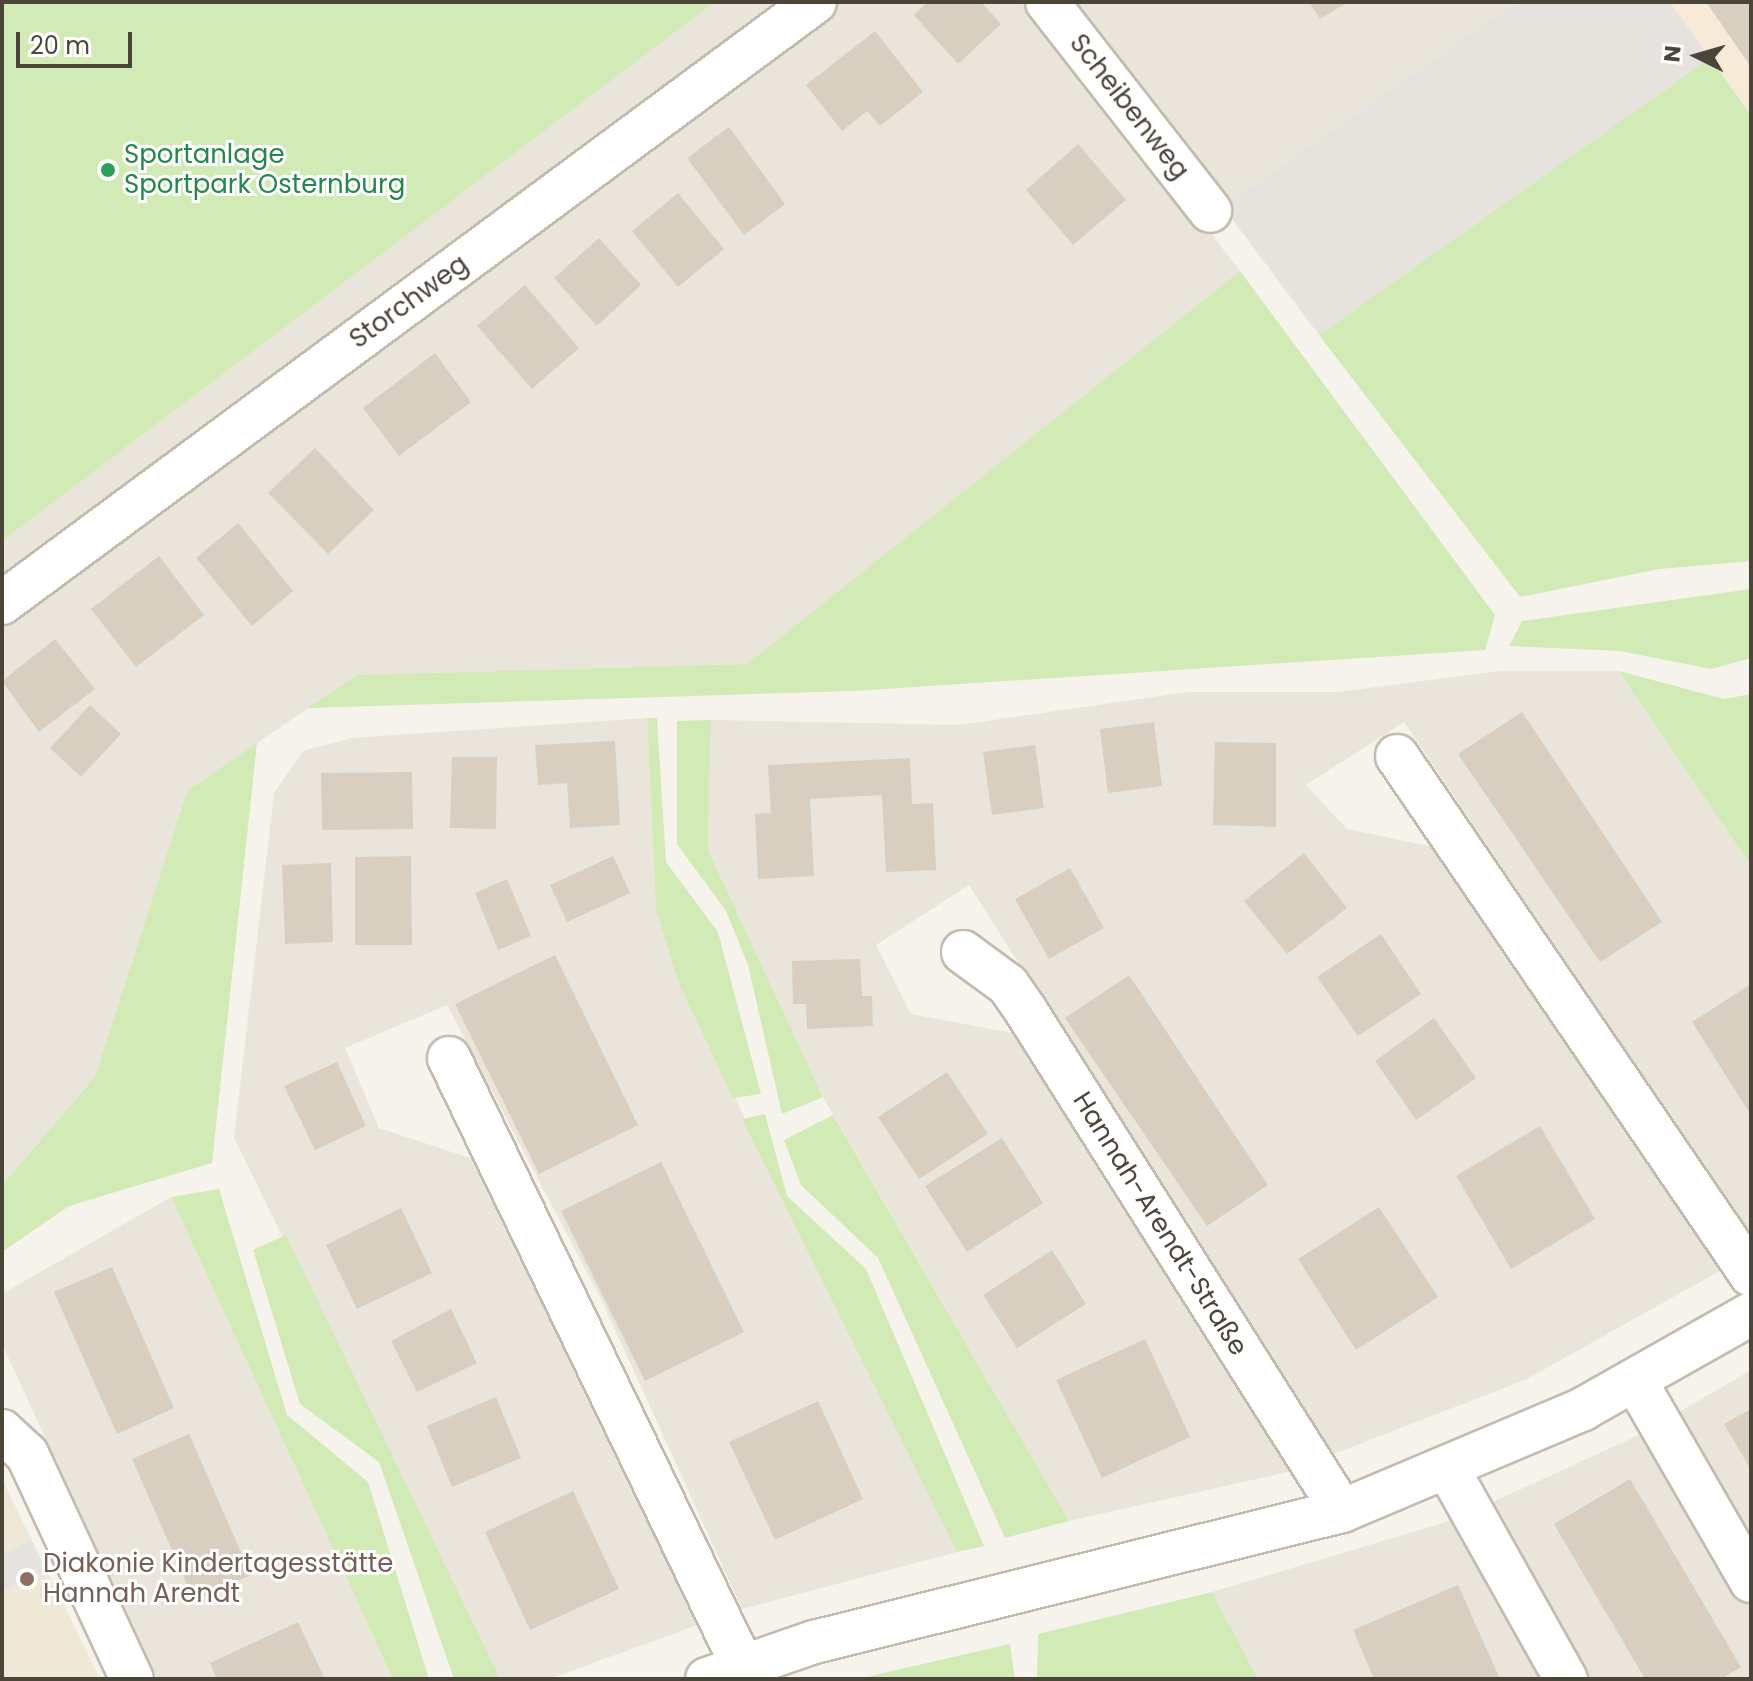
<!DOCTYPE html>
<meta charset="utf-8">
<style>
body{margin:0}
#map{position:relative;width:1753px;height:1681px;overflow:hidden;background:#f6f3ec;font-family:Poppins,sans-serif}
div>[style]{position:absolute}
[style*='--x']{left:calc(var(--x)*1px);top:calc(var(--y)*1px);width:calc(var(--w)*1px);rotate:calc(var(--a)*1deg)}
.residential>*{inset:0;background:#eae5da}
.commercial>*{inset:0;background:#f7ead8}
.industrial>*{inset:0;background:#e6e2dd}
.education>*{inset:0;background:#efe8d6}
.green>*{inset:0;background:#d2eab5}
.parking>*{inset:0;background:#e5e3e0}
.building>*{inset:0;background:#d8cfc1}
.roads{filter:drop-shadow(2px 0 #c2bbae) drop-shadow(-2px 0 #c2bbae) drop-shadow(0 2px #c2bbae) drop-shadow(0 -2px #c2bbae)}
.minor>*{height:42px;margin:-21px;padding:0 21px;transform-origin:21px;border-radius:21px;background:#fff}
.dots>*{width:22px;height:22px;translate:-50% -50%;box-sizing:border-box;border:4px solid #fff;border-radius:50%}
span{translate:-50% -50%;white-space:nowrap;text-align:center;line-height:1.15;-webkit-text-stroke:6px #fff;paint-order:stroke}
.street-label{font-size:26px;color:#4b4439}
.leisure-label{font-size:26px;color:#27864d}
.left{translate:0 -50%;text-align:left}
.education-label{font-size:26px;color:#785e54}
.frame{position:absolute;inset:0;border:4px solid #4b4439;pointer-events:none}
.north{position:absolute;left:1657px;top:16px;width:80px;height:80px;-webkit-text-stroke:6px #fff;paint-order:stroke;rotate:275deg;font-size:22px;font-weight:700;line-height:32px;text-align:center;color:#4b4439}
.north::after{content:'';display:block;margin:auto;width:28px;height:36px;background:#4b4439;clip-path:polygon(50% 0,100% 100%,50% 72%,0 100%)}
.scale{position:absolute;left:16px;top:32px;width:116px;height:36px;box-sizing:border-box;border:4px solid #4b4439;border-top:0;padding-left:10px;font-size:24px;line-height:28px;white-space:nowrap;color:#4b4439;-webkit-text-stroke:6px #fff;paint-order:stroke}
</style>
<div id="map">
<div class="residential">
<div style="clip-path:polygon(715px 2px,1032px 2px,1240px 271px,747px 664px,357px 675px,187px 791px,95px 1077px,2px 1185px,2px 541px)"></div>
<div style="clip-path:polygon(1071px 2px,1516px 2px,1223px 207px)"></div>
<div style="clip-path:polygon(1500px 671px,1619px 671px,1751px 866px,1751px 1236px,1404px 722px,1306px 785px,1347px 829px,1443px 849px,1725px 1268px,1527px 1379px,1331px 1455px,969px 885px,876px 945px,911px 1014px,1018px 1034px,1296px 1470px,1069px 1521px,823px 1097px,708px 850px,711px 720px,959px 725px,1188px 692px,1338px 692px)"></div>
<div style="clip-path:polygon(647px 718px,656px 910px,678px 981px,957px 1552px,742px 1609px,602px 1301px,447px 1005px,345px 1048px,379px 1128px,482px 1162px,706px 1622px,549px 1679px,500px 1679px,234px 1138px,274px 793px,303px 751px,352px 738px)"></div>
<div style="clip-path:polygon(171px 1197px,393px 1679px,157px 1679px,2px 1344px,2px 1294px)"></div>
<div style="clip-path:polygon(1751px 1370px,1751px 1679px,1258px 1679px,1212px 1592px,1456px 1519px,1643px 1433px)"></div>
</div>
<div class="commercial">
<div style="clip-path:polygon(1670px 2px,1751px 2px,1751px 115px,1710px 58px)"></div>
</div>
<div class="industrial">
<div style="clip-path:polygon(1516px 2px,1670px 2px,1710px 58px,1319px 335px,1223px 207px)"></div>
</div>
<div class="education">
<div style="clip-path:polygon(2px 1479px,100px 1679px,2px 1679px)"></div>
</div>
<div class="green">
<div style="clip-path:polygon(2px 2px,715px 2px,2px 541px)"></div>
<div style="clip-path:polygon(1710px 58px,1751px 115px,1751px 561px,1659px 569px,1520px 597px,1319px 335px)"></div>
<div style="clip-path:polygon(1240px 271px,1495px 615px,1485px 650px,852px 691px,308px 708px,357px 675px,747px 664px)"></div>
<div style="clip-path:polygon(1751px 589px,1751px 658px,1711px 669px,1620px 651px,1509px 646px,1522px 621px)"></div>
<div style="clip-path:polygon(1619px 671px,1724px 699px,1751px 694px,1751px 866px)"></div>
<div style="clip-path:polygon(647px 718px,657px 718px,666px 862px,718px 932px,761px 1094px,733px 1098px,678px 981px,656px 910px)"></div>
<div style="clip-path:polygon(711px 720px,708px 850px,823px 1097px,782px 1114px,748px 965px,726px 911px,677px 844px,677px 721px)"></div>
<div style="clip-path:polygon(257px 743px,212px 1163px,69px 1206px,2px 1252px,2px 1185px,95px 1077px,187px 791px)"></div>
<div style="clip-path:polygon(765px 1114px,787px 1196px,866px 1269px,984px 1546px,957px 1552px,742px 1119px)"></div>
<div style="clip-path:polygon(833px 1115px,1069px 1521px,1005px 1538px,878px 1258px,801px 1185px,784px 1140px)"></div>
<div style="clip-path:polygon(219px 1189px,287px 1415px,368px 1482px,429px 1679px,393px 1679px,171px 1197px)"></div>
<div style="clip-path:polygon(286px 1235px,500px 1679px,454px 1679px,379px 1462px,300px 1404px,253px 1250px)"></div>
<div style="clip-path:polygon(1212px 1592px,1258px 1679px,1037px 1679px,1038px 1634px)"></div>
<div style="clip-path:polygon(1010px 1644px,1015px 1679px,861px 1679px,879px 1674px)"></div>
</div>
<div class="parking">
<div style="clip-path:polygon(31px 1540px,45px 1571px,2px 1591px,2px 1554px)"></div>
</div>
<div class="building">
<div style="clip-path:polygon(928px 2px,981px 2px,1001px 24px,958px 64px,914px 15px)"></div>
<div style="clip-path:polygon(1309px 2px,1348px 2px,1320px 19px)"></div>
<div style="clip-path:polygon(1706px 2px,1751px 2px,1751px 67px)"></div>
<div style="clip-path:polygon(875px 31px,923px 92px,880px 126px,867px 111px,842px 131px,806px 85px)"></div>
<div style="clip-path:polygon(729px 127px,785px 204px,744px 235px,687px 158px)"></div>
<div style="clip-path:polygon(1078px 144px,1126px 200px,1073px 245px,1026px 190px)"></div>
<div style="clip-path:polygon(678px 193px,724px 249px,678px 287px,632px 231px)"></div>
<div style="clip-path:polygon(599px 238px,641px 285px,597px 326px,554px 278px)"></div>
<div style="clip-path:polygon(525px 285px,579px 348px,532px 389px,477px 326px)"></div>
<div style="clip-path:polygon(435px 353px,471px 402px,399px 456px,363px 408px)"></div>
<div style="clip-path:polygon(315px 448px,374px 510px,328px 554px,268px 493px)"></div>
<div style="clip-path:polygon(238px 523px,293px 591px,252px 626px,196px 558px)"></div>
<div style="clip-path:polygon(159px 556px,204px 615px,136px 667px,91px 609px)"></div>
<div style="clip-path:polygon(55px 639px,95px 689px,39px 732px,2px 681px)"></div>
<div style="clip-path:polygon(90px 705px,121px 734px,81px 777px,50px 748px)"></div>
<div style="clip-path:polygon(1522px 712px,1662px 922px,1600px 962px,1458px 754px)"></div>
<div style="clip-path:polygon(1154px 722px,1162px 786px,1108px 793px,1100px 729px)"></div>
<div style="clip-path:polygon(615px 741px,620px 825px,570px 828px,567px 783px,538px 785px,535px 745px)"></div>
<div style="clip-path:polygon(1215px 742px,1276px 743px,1276px 827px,1213px 825px)"></div>
<div style="clip-path:polygon(1035px 745px,1044px 808px,992px 815px,983px 752px)"></div>
<div style="clip-path:polygon(452px 757px,497px 757px,496px 829px,450px 828px)"></div>
<div style="clip-path:polygon(910px 758px,912px 804px,933px 803px,936px 870px,886px 872px,882px 795px,810px 799px,814px 876px,758px 879px,755px 814px,771px 813px,768px 765px)"></div>
<div style="clip-path:polygon(412px 772px,413px 829px,322px 830px,321px 773px)"></div>
<div style="clip-path:polygon(1304px 853px,1347px 908px,1287px 954px,1244px 901px)"></div>
<div style="clip-path:polygon(411px 856px,412px 945px,355px 945px,355px 857px)"></div>
<div style="clip-path:polygon(613px 856px,630px 893px,567px 922px,550px 885px)"></div>
<div style="clip-path:polygon(331px 863px,333px 942px,285px 944px,282px 865px)"></div>
<div style="clip-path:polygon(1070px 868px,1104px 928px,1049px 959px,1015px 899px)"></div>
<div style="clip-path:polygon(507px 879px,531px 936px,498px 950px,475px 893px)"></div>
<div style="clip-path:polygon(1381px 934px,1421px 994px,1358px 1036px,1317px 977px)"></div>
<div style="clip-path:polygon(555px 955px,638px 1125px,539px 1174px,455px 1004px)"></div>
<div style="clip-path:polygon(860px 959px,862px 996px,872px 996px,873px 1026px,807px 1029px,806px 1004px,793px 1004px,792px 961px)"></div>
<div style="clip-path:polygon(1129px 975px,1268px 1185px,1207px 1226px,1065px 1018px)"></div>
<div style="clip-path:polygon(1751px 984px,1751px 1115px,1692px 1022px)"></div>
<div style="clip-path:polygon(1434px 1018px,1476px 1078px,1416px 1120px,1375px 1061px)"></div>
<div style="clip-path:polygon(337px 1062px,366px 1126px,315px 1150px,284px 1086px)"></div>
<div style="clip-path:polygon(947px 1072px,988px 1134px,919px 1179px,878px 1117px)"></div>
<div style="clip-path:polygon(1540px 1126px,1595px 1219px,1511px 1269px,1456px 1176px)"></div>
<div style="clip-path:polygon(1002px 1138px,1043px 1203px,967px 1252px,925px 1186px)"></div>
<div style="clip-path:polygon(661px 1162px,744px 1332px,645px 1381px,561px 1211px)"></div>
<div style="clip-path:polygon(1379px 1207px,1438px 1297px,1356px 1350px,1298px 1259px)"></div>
<div style="clip-path:polygon(401px 1208px,432px 1273px,357px 1309px,326px 1245px)"></div>
<div style="clip-path:polygon(1052px 1250px,1086px 1304px,1017px 1348px,983px 1295px)"></div>
<div style="clip-path:polygon(112px 1267px,174px 1408px,117px 1434px,54px 1292px)"></div>
<div style="clip-path:polygon(451px 1309px,477px 1363px,417px 1392px,391px 1341px)"></div>
<div style="clip-path:polygon(1145px 1339px,1190px 1437px,1102px 1478px,1056px 1380px)"></div>
<div style="clip-path:polygon(496px 1397px,521px 1458px,452px 1487px,427px 1426px)"></div>
<div style="clip-path:polygon(818px 1401px,863px 1499px,775px 1540px,729px 1442px)"></div>
<div style="clip-path:polygon(1751px 1409px,1751px 1470px,1724px 1424px)"></div>
<div style="clip-path:polygon(189px 1434px,251px 1575px,194px 1600px,132px 1459px)"></div>
<div style="clip-path:polygon(1630px 1479px,1741px 1667px,1721px 1679px,1645px 1679px,1554px 1524px)"></div>
<div style="clip-path:polygon(573px 1491px,619px 1589px,530px 1630px,485px 1532px)"></div>
<div style="clip-path:polygon(1458px 1585px,1500px 1679px,1374px 1679px,1353px 1630px)"></div>
<div style="clip-path:polygon(298px 1622px,325px 1679px,217px 1679px,210px 1663px)"></div>
</div>
<div class="roads">
<div class="minor">
<div style="--x:1047;--y:2;--w:265;--a:52"></div>
<div style="--x:2;--y:603;--w:1011;--a:-36.47"></div>
<div style="--x:1397;--y:756;--w:628;--a:55.7"></div>
<div style="--x:963;--y:952;--w:56;--a:36.3"></div>
<div style="--x:1008;--y:985;--w:32;--a:55"></div>
<div style="--x:1026;--y:1011;--w:591;--a:57.71"></div>
<div style="--x:449;--y:1058;--w:676;--a:64.23"></div>
<div style="--x:1636;--y:1382;--w:230;--a:60"></div>
<div style="--x:2;--y:1431;--w:34;--a:43"></div>
<div style="--x:27;--y:1454;--w:248;--a:65"></div>
<div style="--x:1448;--y:1469;--w:241;--a:60.7"></div>
<div style="--x:707;--y:1679;--w:113;--a:-19.1"></div>
<div style="--x:814;--y:1642;--w:544;--a:-13.93"></div>
<div style="--x:1342;--y:1511;--w:262;--a:-22.9"></div>
<div style="--x:1583;--y:1409;--w:193;--a:-29.5"></div>
</div>
</div>
<div class="dots">
<div style="left:108px;top:170px;background:#2e9e5b"></div>
<div style="left:27px;top:1579px;background:#8d6e63"></div>
</div>
<div class="street-label">
<span style="left:1129px;top:107px;rotate:52deg">Scheibenweg</span>
<span style="left:409px;top:302px;rotate:-36deg">Storchweg</span>
<span style="left:1160px;top:1224px;rotate:58deg">Hannah-Arendt-Straße</span>
</div>
<div class="leisure-label">
<span class="left" style="left:124px;top:170px">Sportanlage<br>Sportpark Osternburg</span>
</div>
<div class="education-label">
<span class="left" style="left:43px;top:1579px">Diakonie Kindertagesstätte<br>Hannah Arendt</span>
</div>
<div class="frame"></div>
<div class="north">N</div>
<div class="scale">20 m</div>
</div>
